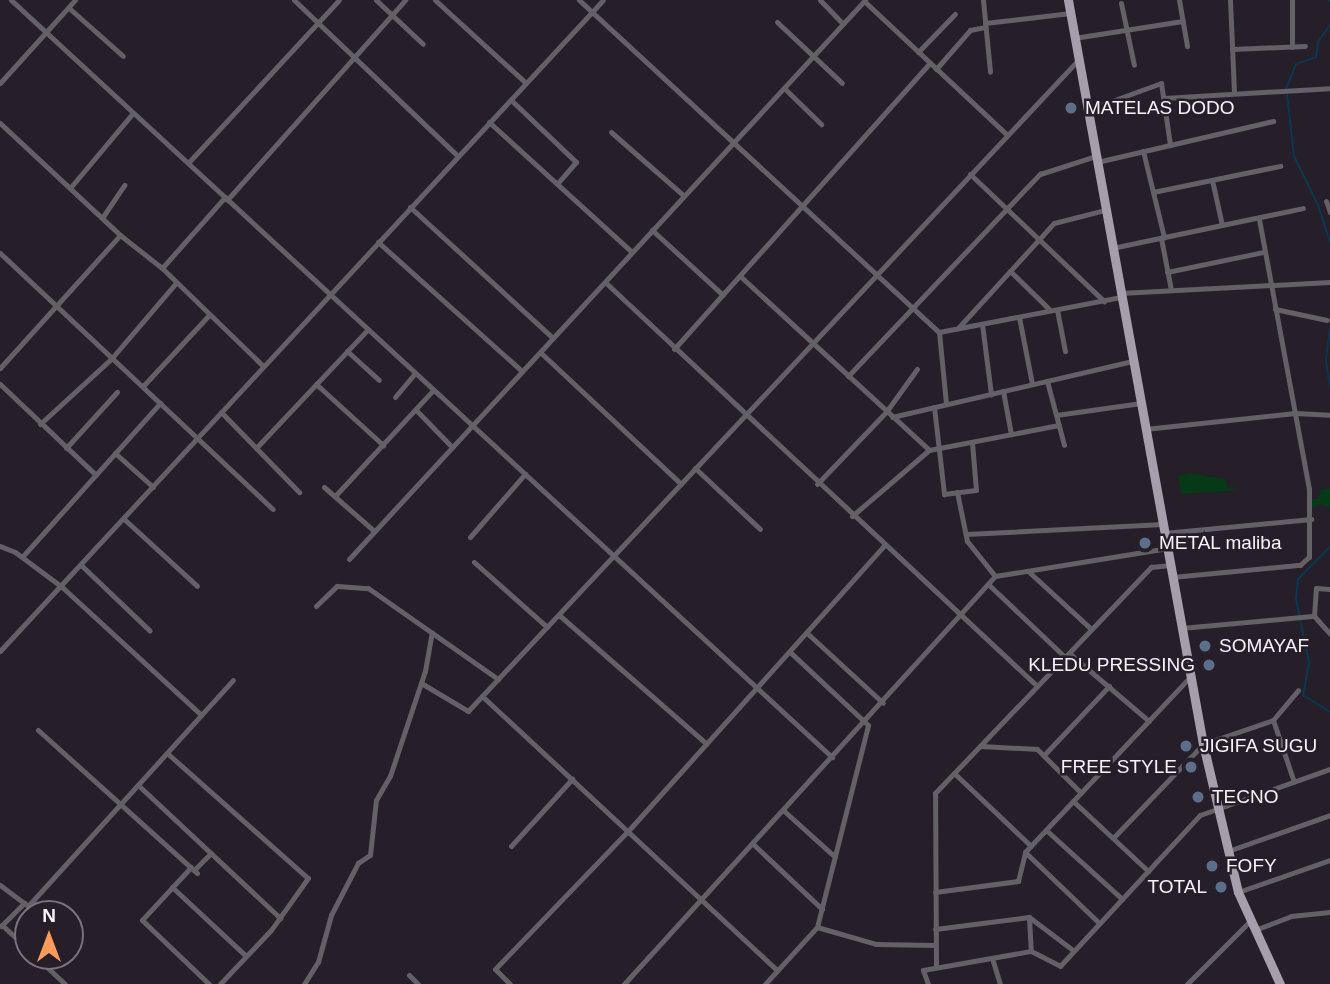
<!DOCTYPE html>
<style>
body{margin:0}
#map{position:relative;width:1330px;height:984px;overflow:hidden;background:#261e28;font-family:Helvetica,sans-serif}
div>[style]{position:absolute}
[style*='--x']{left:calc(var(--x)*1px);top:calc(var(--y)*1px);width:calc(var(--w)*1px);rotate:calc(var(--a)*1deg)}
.green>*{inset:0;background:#053918}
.stream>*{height:2px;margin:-1px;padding:0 1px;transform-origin:1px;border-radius:1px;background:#0a3752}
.minor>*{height:5px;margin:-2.5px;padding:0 2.5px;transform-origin:2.5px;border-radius:2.5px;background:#636066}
.primary>*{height:9px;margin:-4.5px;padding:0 4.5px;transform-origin:4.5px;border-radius:4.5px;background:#a59fac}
.dots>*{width:19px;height:19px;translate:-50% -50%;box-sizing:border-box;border:4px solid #261e28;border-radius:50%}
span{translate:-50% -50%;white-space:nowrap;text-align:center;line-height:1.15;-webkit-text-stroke:5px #261e28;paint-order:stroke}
.poi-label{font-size:19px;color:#f8f2f9}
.left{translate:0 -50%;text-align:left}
.right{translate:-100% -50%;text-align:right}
.north{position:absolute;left:14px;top:900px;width:70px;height:70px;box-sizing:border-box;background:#261e28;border:2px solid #7a737c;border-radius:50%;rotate:0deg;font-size:19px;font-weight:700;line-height:28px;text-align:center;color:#f8f2f9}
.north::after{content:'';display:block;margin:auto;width:24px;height:32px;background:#ff9b5a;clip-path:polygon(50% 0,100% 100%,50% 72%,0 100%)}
</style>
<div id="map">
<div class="green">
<div style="clip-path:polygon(1189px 473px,1226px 479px,1227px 487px,1240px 490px,1181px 494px,1178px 476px)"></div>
<div style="clip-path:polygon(1330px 488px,1330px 508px,1320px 504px,1313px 508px,1309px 499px,1318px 499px,1321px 490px)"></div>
</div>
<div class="stream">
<div style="--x:1328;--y:0;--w:2;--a:27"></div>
<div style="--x:1286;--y:89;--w:27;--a:-68"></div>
<div style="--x:1296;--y:64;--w:21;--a:-19"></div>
<div style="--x:1316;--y:57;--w:15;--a:-82"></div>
<div style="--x:1318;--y:42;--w:21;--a:-55"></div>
<div style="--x:1287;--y:94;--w:62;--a:83.6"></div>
<div style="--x:1294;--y:156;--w:55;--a:63.9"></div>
<div style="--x:1318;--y:205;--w:38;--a:72"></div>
<div style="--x:1330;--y:328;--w:35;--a:97"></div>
<div style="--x:1326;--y:363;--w:23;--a:80"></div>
<div style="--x:1330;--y:547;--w:45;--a:135"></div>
<div style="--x:1298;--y:579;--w:20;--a:96"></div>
<div style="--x:1296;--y:599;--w:64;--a:78.3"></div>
<div style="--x:1309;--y:662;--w:34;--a:100"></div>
<div style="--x:1303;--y:695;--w:32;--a:32"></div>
</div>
<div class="minor">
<div style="--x:11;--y:0;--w:1117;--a:42.68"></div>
<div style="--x:294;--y:0;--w:226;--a:43.6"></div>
<div style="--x:376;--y:0;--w:64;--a:43.1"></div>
<div style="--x:435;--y:0;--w:123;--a:42.4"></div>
<div style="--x:579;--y:0;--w:490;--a:42.7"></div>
<div style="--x:939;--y:332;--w:72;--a:84.4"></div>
<div style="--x:820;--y:0;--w:33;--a:46"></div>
<div style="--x:983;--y:0;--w:72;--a:84.4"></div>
<div style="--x:1179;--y:0;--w:47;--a:80.1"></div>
<div style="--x:1230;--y:0;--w:92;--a:87.5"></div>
<div style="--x:1292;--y:0;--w:47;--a:90"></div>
<div style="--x:864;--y:1;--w:196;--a:43.1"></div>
<div style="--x:1121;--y:3;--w:63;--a:78.2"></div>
<div style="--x:69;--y:8;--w:72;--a:41.6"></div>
<div style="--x:777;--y:22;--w:89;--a:43.2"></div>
<div style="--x:985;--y:23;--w:86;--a:-6.7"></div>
<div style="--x:1074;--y:38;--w:110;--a:-8.9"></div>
<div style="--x:1232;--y:49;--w:73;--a:-2.4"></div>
<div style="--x:918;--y:52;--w:53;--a:-45.8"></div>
<div style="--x:936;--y:69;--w:52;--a:-48.9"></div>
<div style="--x:970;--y:30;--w:15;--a:-11"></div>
<div style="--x:0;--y:83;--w:112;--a:-47.9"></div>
<div style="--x:784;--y:88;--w:52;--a:44.2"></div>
<div style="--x:1164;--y:98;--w:166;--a:-3.4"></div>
<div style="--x:511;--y:100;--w:90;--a:43.6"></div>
<div style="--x:576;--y:162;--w:29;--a:131"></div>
<div style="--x:1087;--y:110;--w:79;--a:-20"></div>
<div style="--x:1161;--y:83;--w:63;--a:81.7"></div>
<div style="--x:489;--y:122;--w:193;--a:42.3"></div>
<div style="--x:0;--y:123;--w:164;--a:43"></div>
<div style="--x:120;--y:235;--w:53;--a:38.2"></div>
<div style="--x:162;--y:268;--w:141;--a:44.1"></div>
<div style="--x:611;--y:132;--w:97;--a:41.2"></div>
<div style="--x:1143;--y:151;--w:89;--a:76.3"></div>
<div style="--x:1097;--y:162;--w:181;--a:-13.1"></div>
<div style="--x:188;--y:163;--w:222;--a:-47.2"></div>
<div style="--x:970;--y:174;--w:185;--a:43.5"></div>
<div style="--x:1212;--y:180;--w:46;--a:77.5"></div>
<div style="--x:70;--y:188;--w:98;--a:-50"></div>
<div style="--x:1153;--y:192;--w:130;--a:-11.6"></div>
<div style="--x:227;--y:200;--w:268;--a:-48.3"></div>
<div style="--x:1326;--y:201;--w:12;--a:70"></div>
<div style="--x:410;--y:207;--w:194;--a:42.5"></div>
<div style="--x:102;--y:218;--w:40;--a:-56"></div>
<div style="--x:652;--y:230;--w:96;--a:42.5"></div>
<div style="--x:1161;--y:238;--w:53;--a:79.1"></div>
<div style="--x:378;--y:242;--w:193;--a:41.9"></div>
<div style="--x:1112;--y:248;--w:195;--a:-11.8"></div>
<div style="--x:0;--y:253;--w:374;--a:43.2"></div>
<div style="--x:162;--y:268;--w:95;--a:-48.4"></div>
<div style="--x:1010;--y:271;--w:56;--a:44.3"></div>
<div style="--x:1167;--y:272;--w:99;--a:-11.7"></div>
<div style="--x:740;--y:276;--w:257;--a:42.6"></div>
<div style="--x:605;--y:282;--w:591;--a:43.08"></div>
<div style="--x:1120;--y:293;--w:210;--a:-3"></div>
<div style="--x:1275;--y:309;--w:53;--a:11.9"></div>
<div style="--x:1057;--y:310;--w:42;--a:79"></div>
<div style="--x:1019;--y:317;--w:68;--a:79"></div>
<div style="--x:982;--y:324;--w:71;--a:82.7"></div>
<div style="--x:958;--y:328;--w:142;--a:-47.6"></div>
<div style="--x:1054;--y:223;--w:53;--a:-14.3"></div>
<div style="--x:939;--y:332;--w:185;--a:-10.9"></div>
<div style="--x:674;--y:349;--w:384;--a:-48.2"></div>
<div style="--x:347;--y:351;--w:43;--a:42.2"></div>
<div style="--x:540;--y:352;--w:193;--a:43.1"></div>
<div style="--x:0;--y:368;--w:179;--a:-47.9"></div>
<div style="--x:848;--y:376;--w:279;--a:-46.5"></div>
<div style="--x:1040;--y:174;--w:59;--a:-17.8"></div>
<div style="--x:1047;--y:381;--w:66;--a:75.1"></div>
<div style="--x:0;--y:384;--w:132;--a:43.5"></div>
<div style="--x:316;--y:384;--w:91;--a:42.3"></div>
<div style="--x:143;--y:386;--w:97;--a:-47.1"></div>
<div style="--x:1003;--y:391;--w:44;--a:79.5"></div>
<div style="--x:395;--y:397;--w:31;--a:-50"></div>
<div style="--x:934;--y:407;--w:88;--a:83.4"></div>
<div style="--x:944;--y:494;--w:32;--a:-7"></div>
<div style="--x:976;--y:490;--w:48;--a:-94.8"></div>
<div style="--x:416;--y:410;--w:52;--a:45.8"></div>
<div style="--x:221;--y:412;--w:112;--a:45.7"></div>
<div style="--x:1056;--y:415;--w:86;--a:-8"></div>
<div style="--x:892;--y:417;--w:247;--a:-13.1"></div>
<div style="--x:40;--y:424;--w:96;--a:-42.5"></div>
<div style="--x:111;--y:359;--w:100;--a:-49.5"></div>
<div style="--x:1145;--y:429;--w:151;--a:-6.1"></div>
<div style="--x:1295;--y:413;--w:35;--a:3"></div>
<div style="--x:66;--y:448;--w:76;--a:-47.7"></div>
<div style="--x:256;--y:448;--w:163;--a:-46.7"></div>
<div style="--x:115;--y:453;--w:51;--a:41.8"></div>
<div style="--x:695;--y:468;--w:89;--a:43.2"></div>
<div style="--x:817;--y:484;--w:100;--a:-46.2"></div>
<div style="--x:886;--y:412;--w:53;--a:-54.2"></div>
<div style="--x:324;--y:487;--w:67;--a:41.3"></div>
<div style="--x:957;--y:492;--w:50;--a:78.5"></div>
<div style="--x:967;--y:541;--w:45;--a:51.3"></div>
<div style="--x:335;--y:496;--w:144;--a:-47.2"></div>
<div style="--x:852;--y:516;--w:101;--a:-40.6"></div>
<div style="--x:929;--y:450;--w:132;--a:-10.9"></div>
<div style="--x:124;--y:519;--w:99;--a:42.5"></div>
<div style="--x:1164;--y:533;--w:148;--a:-5.4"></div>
<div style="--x:966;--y:534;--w:197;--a:-2.9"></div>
<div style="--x:470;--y:537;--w:84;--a:-48.9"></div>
<div style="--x:0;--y:546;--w:16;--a:22"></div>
<div style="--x:15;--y:552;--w:59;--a:36.7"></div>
<div style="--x:62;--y:587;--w:189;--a:42.6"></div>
<div style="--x:22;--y:557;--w:207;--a:-48.1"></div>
<div style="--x:349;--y:559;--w:761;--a:-47.29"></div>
<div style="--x:474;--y:562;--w:98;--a:41.7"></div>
<div style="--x:81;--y:565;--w:95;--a:43.7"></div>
<div style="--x:1028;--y:571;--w:86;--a:42.6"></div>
<div style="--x:1172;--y:577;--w:129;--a:-5.4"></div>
<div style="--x:1300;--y:565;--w:12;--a:-42"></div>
<div style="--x:1309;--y:557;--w:68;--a:-90"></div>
<div style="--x:1309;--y:489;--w:276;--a:-100.5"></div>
<div style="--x:988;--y:584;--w:106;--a:43.5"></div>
<div style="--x:316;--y:606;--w:29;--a:-44"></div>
<div style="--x:337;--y:586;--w:31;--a:4"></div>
<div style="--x:368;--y:588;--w:159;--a:35"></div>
<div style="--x:559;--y:615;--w:196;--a:41.1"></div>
<div style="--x:1314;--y:616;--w:28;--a:-86"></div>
<div style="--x:1316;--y:588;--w:14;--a:4"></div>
<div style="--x:1181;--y:628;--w:134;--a:-5.2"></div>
<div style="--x:1314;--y:616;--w:24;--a:48"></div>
<div style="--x:807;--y:633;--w:103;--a:42.6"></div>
<div style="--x:0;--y:651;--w:887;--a:-47.19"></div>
<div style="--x:1069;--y:653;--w:105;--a:40.4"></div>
<div style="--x:421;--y:683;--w:55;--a:30.8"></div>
<div style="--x:468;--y:711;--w:892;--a:-46.86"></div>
<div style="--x:482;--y:696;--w:403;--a:42.9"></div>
<div style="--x:1273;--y:720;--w:65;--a:71.3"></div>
<div style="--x:38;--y:730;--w:214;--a:42"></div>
<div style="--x:980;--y:746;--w:57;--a:3"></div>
<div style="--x:1037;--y:749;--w:62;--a:45"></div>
<div style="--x:167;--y:753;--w:188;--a:41.6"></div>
<div style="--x:308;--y:878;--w:64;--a:125.4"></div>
<div style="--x:271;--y:930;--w:74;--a:133.4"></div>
<div style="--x:1044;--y:755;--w:95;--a:-46.7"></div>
<div style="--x:954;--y:773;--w:106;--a:43.5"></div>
<div style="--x:138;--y:785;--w:195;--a:43.1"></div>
<div style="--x:1073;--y:801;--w:103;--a:43"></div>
<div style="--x:783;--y:810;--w:70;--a:42.1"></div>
<div style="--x:1046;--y:830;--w:103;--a:42.2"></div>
<div style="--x:1113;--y:838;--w:130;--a:-46.2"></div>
<div style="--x:1203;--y:744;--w:74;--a:-18.9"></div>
<div style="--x:1273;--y:720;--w:39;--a:-50"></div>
<div style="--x:753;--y:844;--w:95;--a:43.3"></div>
<div style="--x:511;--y:846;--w:91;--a:-47.7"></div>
<div style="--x:1228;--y:851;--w:108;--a:-19.4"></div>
<div style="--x:1025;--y:852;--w:103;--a:43.8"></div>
<div style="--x:191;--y:867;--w:72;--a:132.8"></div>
<div style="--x:142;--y:920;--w:93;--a:43.7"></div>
<div style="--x:194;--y:870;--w:24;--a:-45"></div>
<div style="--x:0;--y:885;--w:35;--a:37"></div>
<div style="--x:28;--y:906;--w:305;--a:-47.8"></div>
<div style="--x:172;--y:887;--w:101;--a:43"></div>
<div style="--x:935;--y:892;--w:84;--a:-7.5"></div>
<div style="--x:1018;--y:881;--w:30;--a:-76"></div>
<div style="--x:1025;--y:852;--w:241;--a:-46.7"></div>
<div style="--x:1238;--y:892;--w:97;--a:-19.2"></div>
<div style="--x:1029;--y:917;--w:34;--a:87"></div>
<div style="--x:1031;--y:951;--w:33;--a:27"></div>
<div style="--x:1060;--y:966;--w:206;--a:-47.2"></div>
<div style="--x:1200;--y:815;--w:138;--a:-19.5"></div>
<div style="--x:2;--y:925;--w:35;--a:43"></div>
<div style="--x:1;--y:926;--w:33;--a:-45"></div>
<div style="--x:817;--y:927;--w:61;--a:16.1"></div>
<div style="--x:876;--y:944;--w:59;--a:1"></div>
<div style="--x:935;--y:929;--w:95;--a:-7.3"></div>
<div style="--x:1029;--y:917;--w:56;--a:37.1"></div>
<div style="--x:1255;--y:930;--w:39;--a:-21"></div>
<div style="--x:1291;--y:916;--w:39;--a:-6"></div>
<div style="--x:35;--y:956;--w:41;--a:43"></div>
<div style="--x:992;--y:958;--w:27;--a:73"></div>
<div style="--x:936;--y:967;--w:174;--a:-90.3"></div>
<div style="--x:935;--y:793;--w:313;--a:-46.3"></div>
<div style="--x:1151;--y:567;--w:19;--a:-6"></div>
<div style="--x:409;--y:975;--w:13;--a:45"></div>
<div style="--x:304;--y:984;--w:26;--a:-58"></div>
<div style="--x:318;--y:962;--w:49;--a:-74.5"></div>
<div style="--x:331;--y:915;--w:59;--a:-62.6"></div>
<div style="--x:358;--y:863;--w:14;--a:-34"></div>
<div style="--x:370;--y:855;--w:55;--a:-83.8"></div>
<div style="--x:376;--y:800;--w:28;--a:-60"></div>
<div style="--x:390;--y:776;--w:111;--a:-71.6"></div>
<div style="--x:425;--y:671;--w:39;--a:-80"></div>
<div style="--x:510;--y:984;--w:21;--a:-135"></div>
<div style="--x:495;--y:969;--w:192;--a:-46.1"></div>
<div style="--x:628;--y:831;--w:383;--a:-48.1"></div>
<div style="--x:624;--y:984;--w:551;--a:-47.72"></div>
<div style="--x:995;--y:576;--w:174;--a:-9.2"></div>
<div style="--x:765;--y:984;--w:77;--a:-47.6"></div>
<div style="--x:817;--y:927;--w:208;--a:-75.8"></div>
<div style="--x:868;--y:725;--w:107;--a:-136.9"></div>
<div style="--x:928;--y:984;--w:15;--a:-110"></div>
<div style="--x:923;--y:970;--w:110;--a:-10"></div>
<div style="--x:1187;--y:984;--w:88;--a:-45"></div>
</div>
<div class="primary">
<div style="--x:1068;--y:0;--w:756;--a:79.72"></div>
<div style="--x:1203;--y:744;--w:152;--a:76.7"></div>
<div style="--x:1238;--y:892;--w:101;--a:65.5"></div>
</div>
<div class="dots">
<div style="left:1071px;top:108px;background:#5c6f8a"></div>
<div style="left:1145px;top:543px;background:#5c6f8a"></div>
<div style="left:1205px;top:646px;background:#5c6f8a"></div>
<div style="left:1209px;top:665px;background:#5c6f8a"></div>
<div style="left:1186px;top:746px;background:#5c6f8a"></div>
<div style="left:1191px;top:767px;background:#5c6f8a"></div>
<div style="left:1198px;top:797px;background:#5c6f8a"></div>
<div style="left:1212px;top:866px;background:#5c6f8a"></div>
<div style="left:1221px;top:887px;background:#5c6f8a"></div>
</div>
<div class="poi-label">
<span class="left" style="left:1085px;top:108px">MATELAS DODO</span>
<span class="left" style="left:1159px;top:543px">METAL maliba</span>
<span class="left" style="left:1219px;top:646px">SOMAYAF</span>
<span class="right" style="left:1195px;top:665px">KLEDU PRESSING</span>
<span class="left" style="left:1200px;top:746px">JIGIFA SUGU</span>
<span class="right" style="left:1177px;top:767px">FREE STYLE</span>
<span class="left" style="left:1212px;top:797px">TECNO</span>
<span class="left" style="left:1226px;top:866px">FOFY</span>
<span class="right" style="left:1207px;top:887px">TOTAL</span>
</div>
<div class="north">N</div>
</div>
